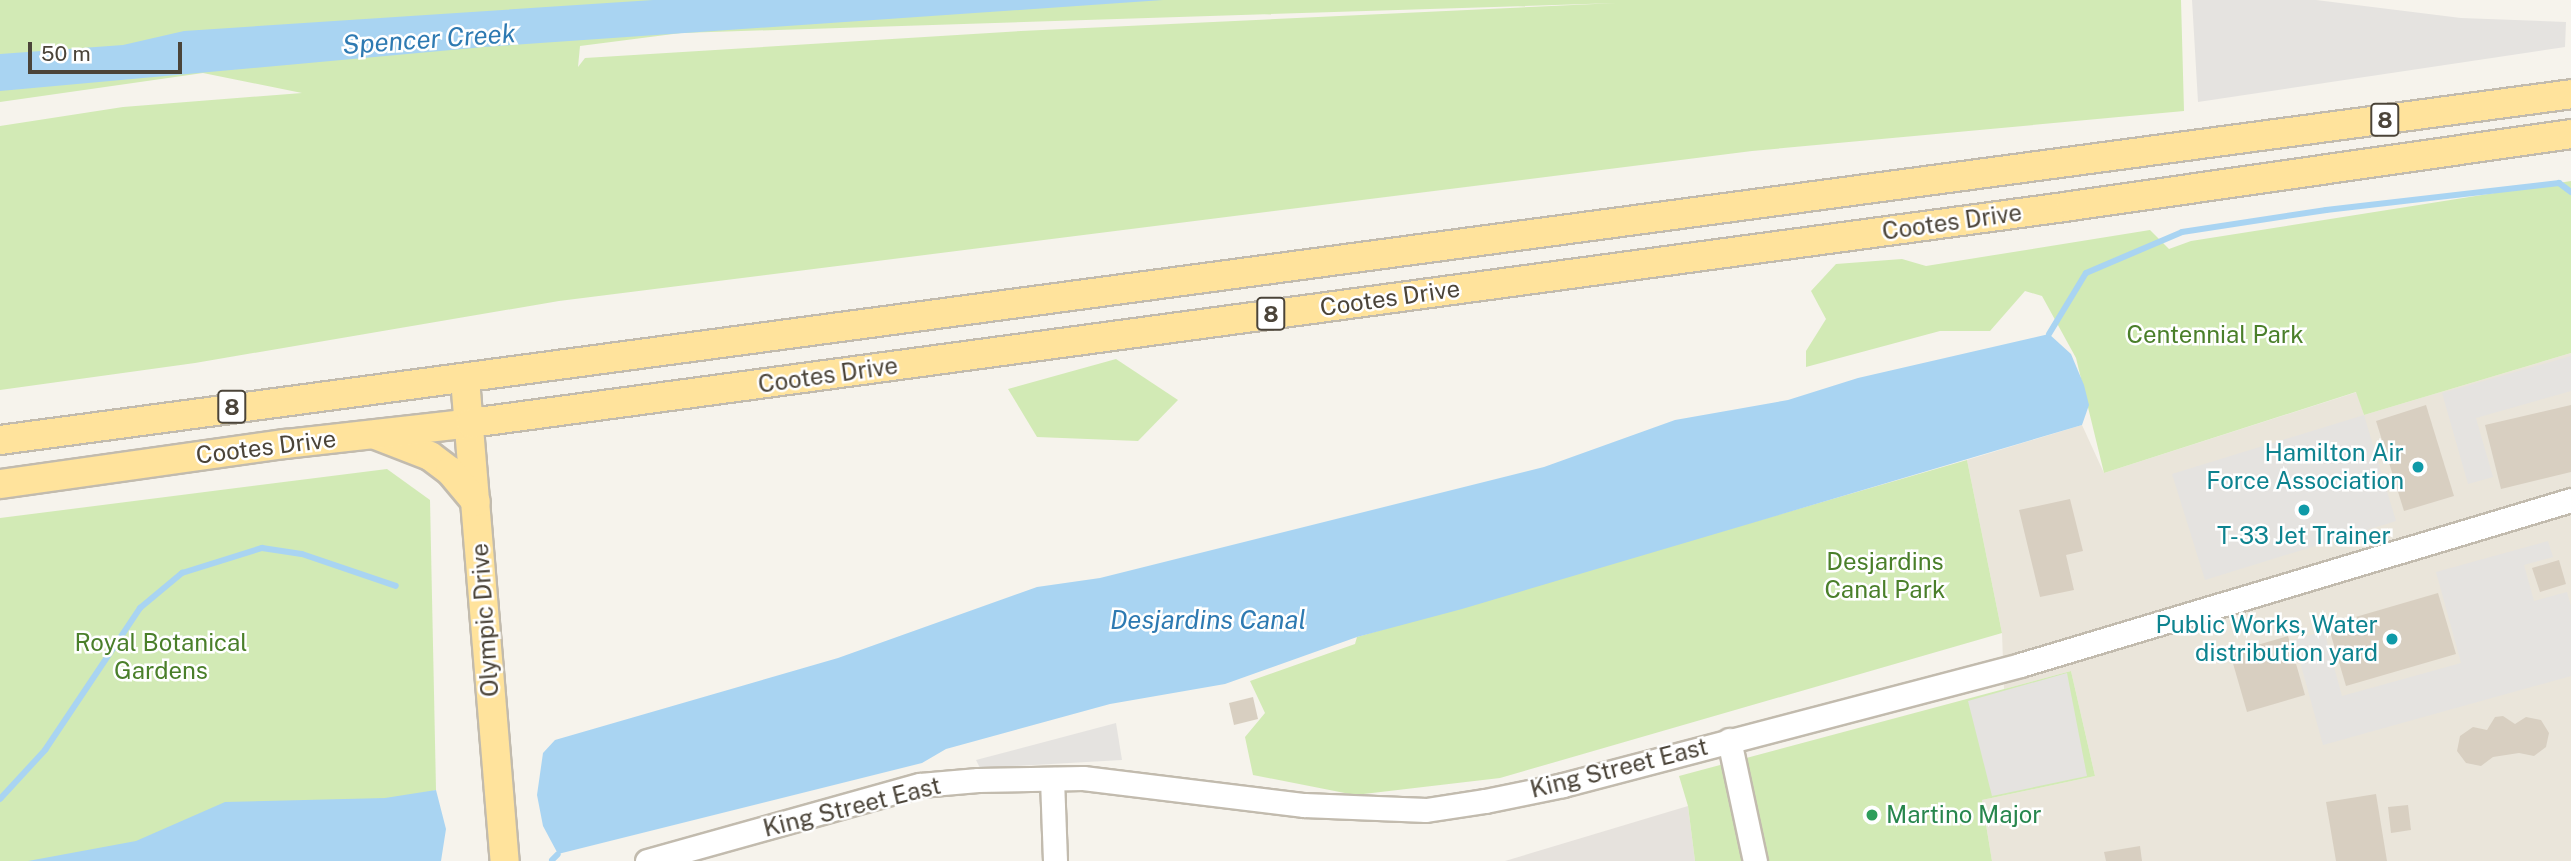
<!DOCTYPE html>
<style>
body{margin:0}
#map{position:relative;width:2571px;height:861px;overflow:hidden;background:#f6f3ec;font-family:"Public Sans",sans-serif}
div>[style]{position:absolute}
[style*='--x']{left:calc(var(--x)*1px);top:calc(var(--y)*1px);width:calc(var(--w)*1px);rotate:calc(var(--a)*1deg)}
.residential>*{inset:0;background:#eae5da}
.industrial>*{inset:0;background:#e6e2dd}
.green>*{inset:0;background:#d2eab5}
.parking>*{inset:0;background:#e5e3e0}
.water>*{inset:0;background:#a9d4f2}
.stream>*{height:6px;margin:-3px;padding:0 3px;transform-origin:3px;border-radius:3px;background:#a9d4f2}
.building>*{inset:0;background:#d8cfc1}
.roads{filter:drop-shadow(2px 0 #c2bbae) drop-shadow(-2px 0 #c2bbae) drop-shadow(0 2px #c2bbae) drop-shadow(0 -2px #c2bbae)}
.minor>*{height:23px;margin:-11.5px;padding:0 11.5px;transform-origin:11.5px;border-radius:11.5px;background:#fff}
.major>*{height:28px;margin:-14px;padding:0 14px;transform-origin:14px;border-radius:14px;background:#ffe39c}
.dots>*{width:19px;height:19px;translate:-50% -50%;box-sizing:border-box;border:4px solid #fff;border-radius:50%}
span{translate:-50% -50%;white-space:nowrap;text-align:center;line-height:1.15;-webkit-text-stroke:5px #fff;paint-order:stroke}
.shield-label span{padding:2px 5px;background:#fff;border:2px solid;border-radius:5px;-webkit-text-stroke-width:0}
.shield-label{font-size:23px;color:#4b4439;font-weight:700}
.street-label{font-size:24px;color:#4b4439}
.park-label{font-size:24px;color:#4a7f2a}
.culture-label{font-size:24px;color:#0d838f}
.right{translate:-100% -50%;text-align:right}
.leisure-label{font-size:24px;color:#27864d}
.left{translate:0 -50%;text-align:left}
.water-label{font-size:26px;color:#2e7ab2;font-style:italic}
.scale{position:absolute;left:28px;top:42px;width:154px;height:32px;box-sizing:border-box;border:4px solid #4b4439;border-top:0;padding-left:9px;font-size:21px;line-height:24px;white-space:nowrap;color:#4b4439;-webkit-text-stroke:5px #fff;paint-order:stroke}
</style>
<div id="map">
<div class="residential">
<div style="clip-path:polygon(2571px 353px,2571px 861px,1992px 861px,1982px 800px,2095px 776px,2071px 671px,2004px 689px,2002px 633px,1967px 460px,2082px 425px,2104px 473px,2357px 392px,2364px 415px)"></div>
</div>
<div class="industrial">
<div style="clip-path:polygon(1688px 806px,1695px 861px,1505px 861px)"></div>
</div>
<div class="green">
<div style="clip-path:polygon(evenodd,0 0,2181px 0,2184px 111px,1752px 151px,559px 301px,195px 363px,0 390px,0 126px,123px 107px,302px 93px,203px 73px,0 102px,0 0,1617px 3px,1021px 31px,585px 58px,578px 67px,580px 46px,681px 33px,1617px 3px)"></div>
<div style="clip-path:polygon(2571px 181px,2571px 353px,2364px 415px,2356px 392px,2104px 473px,2076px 358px,2042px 296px,2025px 291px,1990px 331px,1940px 331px,1806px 367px,1806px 351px,1826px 319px,1811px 291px,1836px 264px,1902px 259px,1926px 266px,2150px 230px,2169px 249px,2191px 241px)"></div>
<div style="clip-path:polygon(1116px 359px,1178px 400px,1138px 441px,1037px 437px,1008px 389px)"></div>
<div style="clip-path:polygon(1967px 460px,2002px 633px,1500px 778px,1355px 795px,1253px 775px,1245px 737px,1265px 713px,1250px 681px,1355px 644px,1357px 637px)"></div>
<div style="clip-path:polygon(387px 469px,430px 500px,436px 790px,166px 861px,0 861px,0 518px)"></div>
<div style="clip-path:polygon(2071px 671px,2095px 776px,1982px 800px,1992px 861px,1695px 861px,1688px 806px,1679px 776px)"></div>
</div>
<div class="parking">
<div style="clip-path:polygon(2192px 0,2316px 0,2461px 18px,2566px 22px,2565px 47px,2198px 102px)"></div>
<div style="clip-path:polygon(2571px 356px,2571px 391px,2476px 418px,2493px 477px,2468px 484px,2442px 393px)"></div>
<div style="clip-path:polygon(2364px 415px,2396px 521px,2205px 580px,2172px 474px)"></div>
<div style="clip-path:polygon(2548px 541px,2553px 557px,2524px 565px,2534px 601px,2567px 592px,2571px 606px,2571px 676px,2323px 745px,2294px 640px,2324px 631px,2342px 696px,2461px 663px,2436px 572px)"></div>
<div style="clip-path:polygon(2067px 673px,2087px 776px,1992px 796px,1968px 701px)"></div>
<div style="clip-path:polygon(1116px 723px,1122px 760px,980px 768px,976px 760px)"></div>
</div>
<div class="water">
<div style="clip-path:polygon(653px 0,1163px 0,484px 47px,0 91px,0 54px,123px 45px,184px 31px)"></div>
<div style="clip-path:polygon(2049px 334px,2071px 354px,2084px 385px,2089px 405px,2082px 425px,1462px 609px,1357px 637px,1225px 684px,1110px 704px,946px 749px,922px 763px,558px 854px,543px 826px,537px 795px,543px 753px,555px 740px,838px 658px,1037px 587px,1100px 578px,1544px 467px,1675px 420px,1788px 400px,1858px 378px)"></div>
<div style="clip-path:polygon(436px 790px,446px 829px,441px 861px,28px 861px,136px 841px,225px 802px,385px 798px)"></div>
</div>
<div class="stream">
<div style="--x:2049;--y:334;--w:71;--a:-58.8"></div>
<div style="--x:2086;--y:273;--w:104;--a:-23.1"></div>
<div style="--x:2182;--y:232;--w:146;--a:-8.7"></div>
<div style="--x:2326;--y:210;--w:235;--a:-6.6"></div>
<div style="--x:2559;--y:183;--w:15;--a:37"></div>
<div style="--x:0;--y:799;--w:67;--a:-47.4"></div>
<div style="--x:45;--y:750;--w:171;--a:-56.2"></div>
<div style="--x:140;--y:608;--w:55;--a:-39.8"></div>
<div style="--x:182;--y:573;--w:84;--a:-17.4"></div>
<div style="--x:262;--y:548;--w:40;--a:8.5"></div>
<div style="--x:302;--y:554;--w:99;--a:18.8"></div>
<div style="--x:552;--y:860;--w:8;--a:-45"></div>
</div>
<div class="building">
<div style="clip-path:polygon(2426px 405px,2454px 496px,2404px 511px,2376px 421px)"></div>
<div style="clip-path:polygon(2571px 405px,2571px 472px,2501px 489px,2485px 425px)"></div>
<div style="clip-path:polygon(2070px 499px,2083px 551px,2066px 555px,2074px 590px,2040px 597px,2019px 510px)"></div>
<div style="clip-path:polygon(2559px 560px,2566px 584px,2540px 592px,2532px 568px)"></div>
<div style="clip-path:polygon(2438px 593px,2456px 654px,2346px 686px,2328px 625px)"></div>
<div style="clip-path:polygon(2288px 636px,2305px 695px,2247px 712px,2230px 653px)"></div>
<div style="clip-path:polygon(1253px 697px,1258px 719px,1234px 725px,1229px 703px)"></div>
<div style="clip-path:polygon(2503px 716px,2515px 724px,2526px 717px,2541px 720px,2549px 733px,2546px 747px,2534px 756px,2519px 753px,2493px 757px,2481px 766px,2466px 763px,2457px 751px,2460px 736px,2473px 727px,2487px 730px,2495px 717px)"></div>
<div style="clip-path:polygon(2376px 794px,2387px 861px,2336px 861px,2326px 802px)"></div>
<div style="clip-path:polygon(2408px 805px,2411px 830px,2391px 833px,2388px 807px)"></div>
<div style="clip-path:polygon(2140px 846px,2142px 861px,2106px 861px,2104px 852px)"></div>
</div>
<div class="roads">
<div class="minor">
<div style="--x:1729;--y:740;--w:124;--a:77.9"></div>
<div style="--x:1052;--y:779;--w:82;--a:87.9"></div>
<div style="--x:647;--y:861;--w:283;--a:-15.6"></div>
<div style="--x:920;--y:785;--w:58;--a:-4.9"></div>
<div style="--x:978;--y:780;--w:105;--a:-1.1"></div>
<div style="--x:1083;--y:778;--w:223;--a:7"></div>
<div style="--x:1304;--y:805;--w:122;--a:2.3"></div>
<div style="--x:1426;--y:810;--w:60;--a:-8.7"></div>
<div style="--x:1485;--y:801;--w:80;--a:-11.6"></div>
<div style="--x:1563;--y:785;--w:472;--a:-14.7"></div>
<div style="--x:2020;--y:665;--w:575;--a:-16.67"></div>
</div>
<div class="major">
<div style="--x:465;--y:379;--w:484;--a:85.3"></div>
<div style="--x:378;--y:436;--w:56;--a:21"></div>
<div style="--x:430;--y:456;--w:25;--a:37"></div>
<div style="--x:450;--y:471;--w:40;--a:50"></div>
<div style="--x:0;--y:440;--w:2594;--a:-7.66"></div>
<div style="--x:0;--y:484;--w:288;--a:-8"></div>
<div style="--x:285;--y:444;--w:187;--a:-6.4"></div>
<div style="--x:471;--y:423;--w:1615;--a:-7.72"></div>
<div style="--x:2071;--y:206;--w:505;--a:-8.19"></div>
</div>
</div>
<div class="dots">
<div style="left:2418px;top:467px;background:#0f9aa8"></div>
<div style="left:2304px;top:510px;background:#0f9aa8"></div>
<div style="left:2392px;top:639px;background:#0f9aa8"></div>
<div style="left:1872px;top:815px;background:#2e9e5b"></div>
</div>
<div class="shield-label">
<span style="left:2385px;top:120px">8</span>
<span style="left:1271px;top:314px">8</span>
<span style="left:232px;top:407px">8</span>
</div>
<div class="street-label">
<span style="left:1952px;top:222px;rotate:-8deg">Cootes Drive</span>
<span style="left:1390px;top:298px;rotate:-8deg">Cootes Drive</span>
<span style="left:828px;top:375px;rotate:-8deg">Cootes Drive</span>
<span style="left:266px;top:447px;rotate:-7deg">Cootes Drive</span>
<span style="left:485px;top:620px;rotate:-94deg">Olympic Drive</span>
<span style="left:1619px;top:768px;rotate:-14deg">King Street East</span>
<span style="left:852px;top:807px;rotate:-14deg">King Street East</span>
</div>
<div class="park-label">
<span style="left:2215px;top:335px">Centennial Park</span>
<span style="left:1885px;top:576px">Desjardins<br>Canal Park</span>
<span style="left:161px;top:657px">Royal Botanical<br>Gardens</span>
</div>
<div class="culture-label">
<span class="right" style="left:2404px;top:467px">Hamilton Air<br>Force Association</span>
<span style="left:2304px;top:536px">T-33 Jet Trainer</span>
<span class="right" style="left:2378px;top:639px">Public Works, Water<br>distribution yard</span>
</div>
<div class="leisure-label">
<span class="left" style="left:1886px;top:815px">Martino Major</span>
</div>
<div class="water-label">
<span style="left:429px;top:39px;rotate:-4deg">Spencer Creek</span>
<span style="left:1208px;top:620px">Desjardins Canal</span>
</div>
<div class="scale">50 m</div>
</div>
